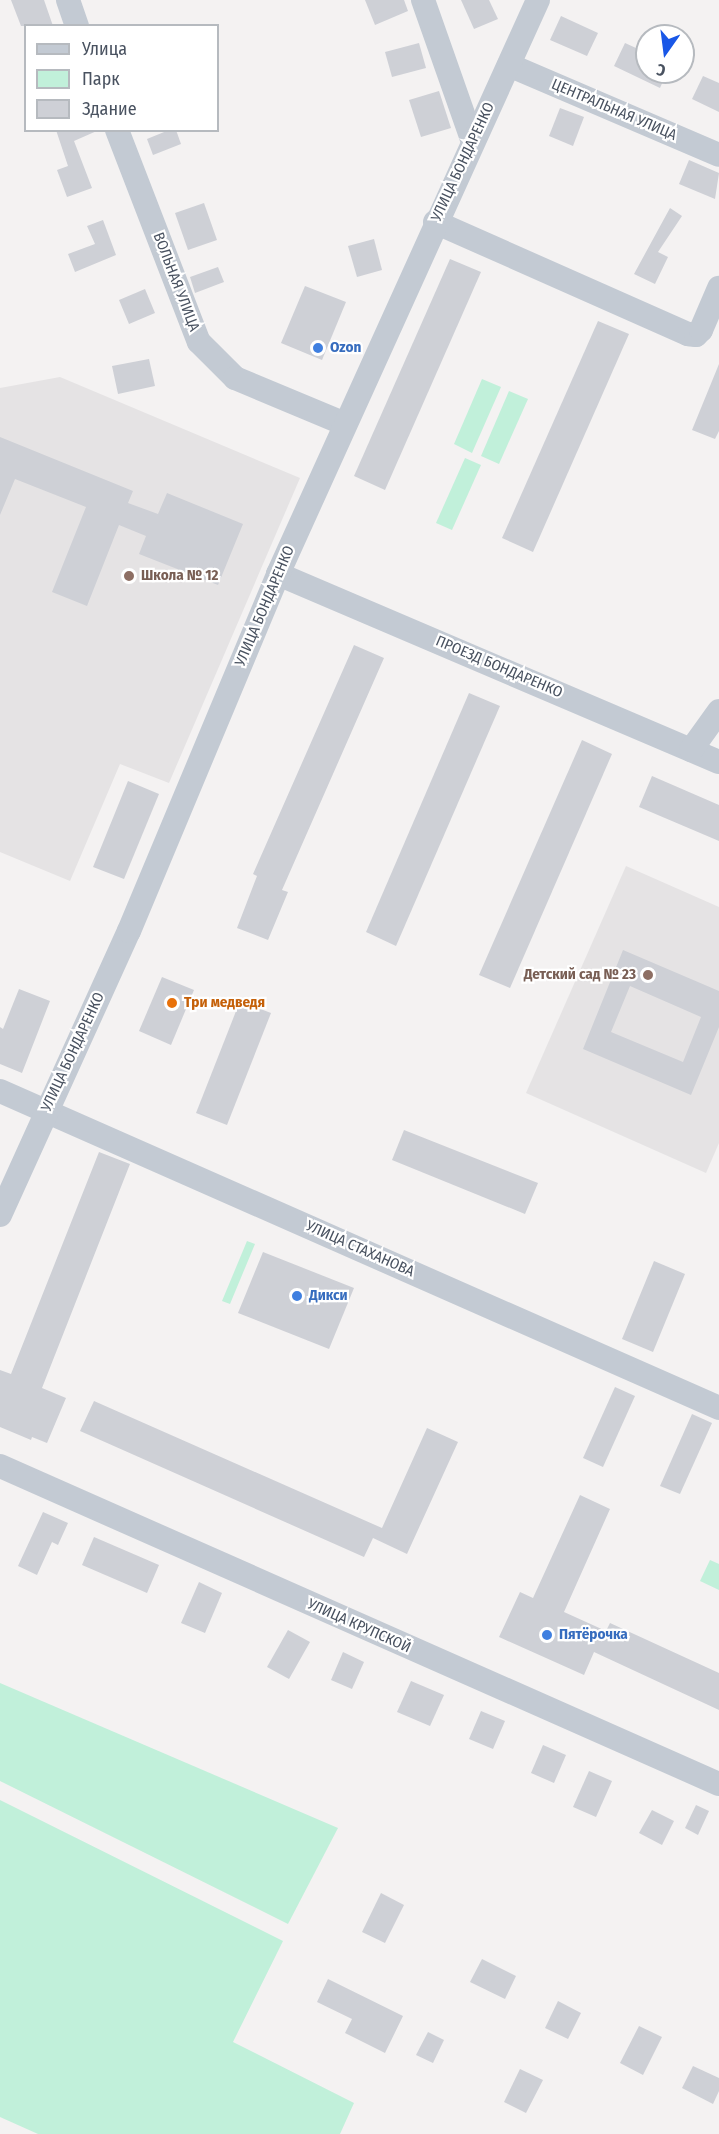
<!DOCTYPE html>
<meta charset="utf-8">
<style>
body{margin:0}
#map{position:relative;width:719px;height:2134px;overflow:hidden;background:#f4f2f2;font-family:"Fira Sans Condensed",sans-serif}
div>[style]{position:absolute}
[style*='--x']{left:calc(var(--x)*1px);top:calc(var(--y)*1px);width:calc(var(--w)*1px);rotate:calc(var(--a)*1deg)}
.education>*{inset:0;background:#e5e3e4}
.green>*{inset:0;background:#c1f0da}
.building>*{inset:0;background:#ced0d6}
.minor>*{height:24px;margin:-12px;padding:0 12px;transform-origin:12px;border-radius:12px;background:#c3cad3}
.dots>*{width:16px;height:16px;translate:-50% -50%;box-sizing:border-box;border:3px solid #fff;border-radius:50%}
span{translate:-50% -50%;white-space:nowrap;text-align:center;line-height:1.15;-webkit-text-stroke:4.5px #fff;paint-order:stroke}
.street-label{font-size:15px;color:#495260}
.shop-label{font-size:15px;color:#366cbe;font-weight:700}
.left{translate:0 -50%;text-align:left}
.education-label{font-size:15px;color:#785e54;font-weight:700}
.right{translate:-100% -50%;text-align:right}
.food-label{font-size:15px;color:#c56008;font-weight:700}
.legend{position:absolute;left:24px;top:24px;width:195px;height:108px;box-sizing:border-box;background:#fff;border:2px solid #b6babf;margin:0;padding:8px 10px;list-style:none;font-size:18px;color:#495260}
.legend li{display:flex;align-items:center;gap:12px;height:30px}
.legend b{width:30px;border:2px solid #b6babf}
.north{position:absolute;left:635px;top:24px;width:60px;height:60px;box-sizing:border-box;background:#fff;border:2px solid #b6babf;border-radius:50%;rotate:194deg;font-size:16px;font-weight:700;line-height:24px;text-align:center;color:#495260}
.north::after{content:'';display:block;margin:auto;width:21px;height:27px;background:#1957e7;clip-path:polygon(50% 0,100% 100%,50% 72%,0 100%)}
</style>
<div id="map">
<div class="education">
<div style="clip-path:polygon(60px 377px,300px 478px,169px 783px,120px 764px,70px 881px,0 852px,0 388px)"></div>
<div style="clip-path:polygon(626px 866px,719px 907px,719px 1143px,706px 1173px,526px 1093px)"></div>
</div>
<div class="green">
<div style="clip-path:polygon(482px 379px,501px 387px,472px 453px,454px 444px)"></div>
<div style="clip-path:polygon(509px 391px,528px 399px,499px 464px,481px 456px)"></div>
<div style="clip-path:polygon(465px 458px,481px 465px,452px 530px,436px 523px)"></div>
<div style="clip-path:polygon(247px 1241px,255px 1244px,230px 1304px,222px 1301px)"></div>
<div style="clip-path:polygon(710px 1560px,719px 1564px,719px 1590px,700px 1581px)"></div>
<div style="clip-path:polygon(0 1683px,338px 1828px,288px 1924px,0 1781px)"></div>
<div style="clip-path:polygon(0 1800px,283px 1941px,233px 2042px,354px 2103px,340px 2134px,38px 2134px,0 2117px)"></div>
</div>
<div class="building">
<div style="clip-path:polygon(11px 0,44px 0,53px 26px,21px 26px)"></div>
<div style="clip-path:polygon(365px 0,404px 0,408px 11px,375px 25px)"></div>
<div style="clip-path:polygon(461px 0,489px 0,498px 19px,474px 29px)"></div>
<div style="clip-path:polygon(561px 16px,598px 33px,587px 56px,550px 40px)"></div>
<div style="clip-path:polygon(419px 43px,426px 68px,392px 77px,385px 52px)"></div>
<div style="clip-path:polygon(625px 43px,647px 53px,647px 72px,667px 72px,660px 88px,614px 66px)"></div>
<div style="clip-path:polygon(703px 76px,719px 83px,719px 112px,692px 99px)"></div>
<div style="clip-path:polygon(439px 91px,451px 128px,421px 137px,409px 100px)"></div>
<div style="clip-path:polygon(560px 108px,584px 117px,573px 146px,549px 136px)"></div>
<div style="clip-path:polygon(56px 130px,99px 130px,74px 141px,92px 188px,67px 197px,57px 170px,68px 166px)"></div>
<div style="clip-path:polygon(169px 130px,176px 130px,181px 144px,153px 155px,147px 139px)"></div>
<div style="clip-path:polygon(689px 160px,719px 173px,715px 199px,679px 184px)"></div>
<div style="clip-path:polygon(204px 203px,217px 240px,188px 250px,175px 213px)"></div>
<div style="clip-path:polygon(670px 208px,682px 216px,658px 252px,668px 257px,655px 284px,634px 274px)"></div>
<div style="clip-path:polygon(103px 220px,116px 255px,75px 272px,68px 254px,95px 244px,87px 226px)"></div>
<div style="clip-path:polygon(374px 239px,382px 270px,357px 277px,348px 246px)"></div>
<div style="clip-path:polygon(450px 259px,481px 272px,385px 490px,354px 476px)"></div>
<div style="clip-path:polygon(218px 267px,224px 282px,195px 293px,190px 277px)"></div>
<div style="clip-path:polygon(305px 286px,346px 302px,322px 360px,281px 343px)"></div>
<div style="clip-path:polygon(145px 289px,155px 313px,129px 324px,119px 300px)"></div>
<div style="clip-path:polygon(598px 321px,629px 334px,533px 552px,502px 538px)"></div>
<div style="clip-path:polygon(149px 359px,155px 386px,118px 394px,112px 366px)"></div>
<div style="clip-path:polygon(719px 364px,719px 431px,715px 439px,692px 430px)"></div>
<div style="clip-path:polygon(0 437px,133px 491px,128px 503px,158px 514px,167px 493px,243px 524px,218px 585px,139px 554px,146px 536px,119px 525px,87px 606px,52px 592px,86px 507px,15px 479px,0 515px)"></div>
<div style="clip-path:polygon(354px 645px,384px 658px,282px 890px,288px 892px,268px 940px,237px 928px,257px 876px,253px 874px)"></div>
<div style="clip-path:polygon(469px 693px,500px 706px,396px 946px,366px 932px)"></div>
<div style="clip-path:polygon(582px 740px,612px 754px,510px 988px,479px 975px)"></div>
<div style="clip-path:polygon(652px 776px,719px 805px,719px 841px,639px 807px)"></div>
<div style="clip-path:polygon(128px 781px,159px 794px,124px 879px,93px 867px)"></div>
<div style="clip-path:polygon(evenodd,623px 950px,719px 991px,719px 1027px,691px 1095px,583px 1049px,623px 950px,630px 986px,701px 1017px,683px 1062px,611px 1032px,630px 986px)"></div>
<div style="clip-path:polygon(162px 977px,194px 990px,171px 1045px,139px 1031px)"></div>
<div style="clip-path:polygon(19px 989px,50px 1001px,22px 1073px,0 1064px,0 1027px,3px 1029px)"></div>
<div style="clip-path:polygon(240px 1001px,271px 1013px,227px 1125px,196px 1113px)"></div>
<div style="clip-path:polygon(404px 1130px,538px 1183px,525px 1214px,392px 1160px)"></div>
<div style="clip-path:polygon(99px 1152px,130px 1164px,42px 1388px,66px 1398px,47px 1443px,32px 1437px,31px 1440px,0 1427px,0 1370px,11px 1374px)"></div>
<div style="clip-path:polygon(263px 1252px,354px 1288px,329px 1349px,238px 1313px)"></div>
<div style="clip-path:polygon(654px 1261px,685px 1274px,653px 1352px,622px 1339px)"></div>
<div style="clip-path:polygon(615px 1387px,635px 1396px,603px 1467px,583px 1458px)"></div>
<div style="clip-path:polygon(94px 1401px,382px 1528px,427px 1428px,458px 1442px,407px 1554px,373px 1538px,364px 1557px,80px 1431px)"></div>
<div style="clip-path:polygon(692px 1414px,712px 1423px,680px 1494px,660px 1486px)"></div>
<div style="clip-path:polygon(580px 1495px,610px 1509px,564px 1612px,606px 1631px,610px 1623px,719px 1673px,719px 1710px,594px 1652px,584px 1675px,499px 1637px,520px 1592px,533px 1598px)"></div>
<div style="clip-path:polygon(43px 1512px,68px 1523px,58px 1545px,52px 1542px,37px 1575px,18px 1566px)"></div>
<div style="clip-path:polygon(94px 1537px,159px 1565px,147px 1593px,82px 1565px)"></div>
<div style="clip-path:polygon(199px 1582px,222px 1593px,205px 1633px,181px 1623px)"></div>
<div style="clip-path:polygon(288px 1630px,310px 1642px,289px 1679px,267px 1667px)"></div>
<div style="clip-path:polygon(343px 1652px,364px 1662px,352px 1689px,331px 1680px)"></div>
<div style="clip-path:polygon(411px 1681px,444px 1695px,430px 1726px,397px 1712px)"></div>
<div style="clip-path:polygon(481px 1711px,505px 1721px,493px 1749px,469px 1739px)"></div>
<div style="clip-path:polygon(543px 1745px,566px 1755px,554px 1783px,531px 1773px)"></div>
<div style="clip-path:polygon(589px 1771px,612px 1781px,596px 1817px,573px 1807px)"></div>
<div style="clip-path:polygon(696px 1805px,709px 1811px,698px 1835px,685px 1828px)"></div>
<div style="clip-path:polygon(652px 1810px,674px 1821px,662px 1845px,639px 1833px)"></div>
<div style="clip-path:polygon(381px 1893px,404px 1905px,385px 1943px,362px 1932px)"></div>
<div style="clip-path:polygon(482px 1959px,516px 1976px,505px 1999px,470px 1982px)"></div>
<div style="clip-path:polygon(328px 1979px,403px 2016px,385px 2053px,345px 2033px,352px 2019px,317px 2002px)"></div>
<div style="clip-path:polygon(558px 2001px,581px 2013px,568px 2039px,545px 2028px)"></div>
<div style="clip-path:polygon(639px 2026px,662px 2037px,643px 2075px,620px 2063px)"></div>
<div style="clip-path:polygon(428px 2032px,444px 2040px,433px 2063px,416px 2055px)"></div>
<div style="clip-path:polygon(693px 2066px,719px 2078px,719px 2091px,713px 2104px,682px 2088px)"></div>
<div style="clip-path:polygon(520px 2069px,543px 2080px,526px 2113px,504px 2102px)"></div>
</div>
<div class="minor">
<div style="--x:68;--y:0;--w:28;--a:71"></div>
<div style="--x:423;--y:0;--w:147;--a:70.6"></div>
<div style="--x:509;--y:65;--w:228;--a:23.2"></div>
<div style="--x:117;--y:130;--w:227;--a:68.9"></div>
<div style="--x:199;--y:342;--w:51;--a:45"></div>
<div style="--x:235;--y:378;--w:119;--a:22.7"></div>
<div style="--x:435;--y:222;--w:277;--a:23.9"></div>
<div style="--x:688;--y:334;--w:8;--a:7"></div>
<div style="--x:696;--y:335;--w:7;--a:-45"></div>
<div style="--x:701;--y:330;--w:46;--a:-66.8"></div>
<div style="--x:278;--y:574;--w:479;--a:23.1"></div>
<div style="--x:691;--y:750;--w:48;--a:-54.3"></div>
<div style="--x:0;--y:1091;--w:786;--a:23.79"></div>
<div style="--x:0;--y:1215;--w:312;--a:-65.6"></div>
<div style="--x:129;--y:931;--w:387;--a:-67.3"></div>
<div style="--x:278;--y:574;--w:630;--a:-65.63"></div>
<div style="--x:0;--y:1466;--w:786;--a:23.86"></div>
</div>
<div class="dots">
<div style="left:318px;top:348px;background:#3f7fe0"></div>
<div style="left:129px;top:576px;background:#8d6e63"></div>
<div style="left:648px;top:975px;background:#8d6e63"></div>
<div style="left:172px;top:1003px;background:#e8710a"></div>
<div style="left:297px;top:1296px;background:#3f7fe0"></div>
<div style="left:547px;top:1635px;background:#3f7fe0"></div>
</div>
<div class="street-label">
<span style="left:614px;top:110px;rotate:23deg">ЦЕНТРАЛЬНАЯ УЛИЦА</span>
<span style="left:463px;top:162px;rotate:-65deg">УЛИЦА БОНДАРЕНКО</span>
<span style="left:176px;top:282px;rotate:69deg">ВОЛЬНАЯ УЛИЦА</span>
<span style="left:265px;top:606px;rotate:-67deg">УЛИЦА БОНДАРЕНКО</span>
<span style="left:499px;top:667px;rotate:23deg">ПРОЕЗД БОНДАРЕНКО</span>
<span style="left:73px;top:1052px;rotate:-65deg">УЛИЦА БОНДАРЕНКО</span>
<span style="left:360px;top:1249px;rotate:24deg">УЛИЦА СТАХАНОВА</span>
<span style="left:359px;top:1626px;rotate:24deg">УЛИЦА КРУПСКОЙ</span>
</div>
<div class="shop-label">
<span class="left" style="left:330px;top:348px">Ozon</span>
<span class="left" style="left:309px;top:1296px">Дикси</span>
<span class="left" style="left:559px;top:1635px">Пятёрочка</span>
</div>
<div class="education-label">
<span class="left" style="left:141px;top:576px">Школа № 12</span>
<span class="right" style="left:636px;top:975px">Детский сад № 23</span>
</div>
<div class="food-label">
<span class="left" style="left:184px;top:1003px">Три медведя</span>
</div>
<ul class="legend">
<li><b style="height:8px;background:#c3cad3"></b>Улица</li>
<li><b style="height:16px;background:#c1f0da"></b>Парк</li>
<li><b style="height:16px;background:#ced0d6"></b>Здание</li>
</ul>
<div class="north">С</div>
</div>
